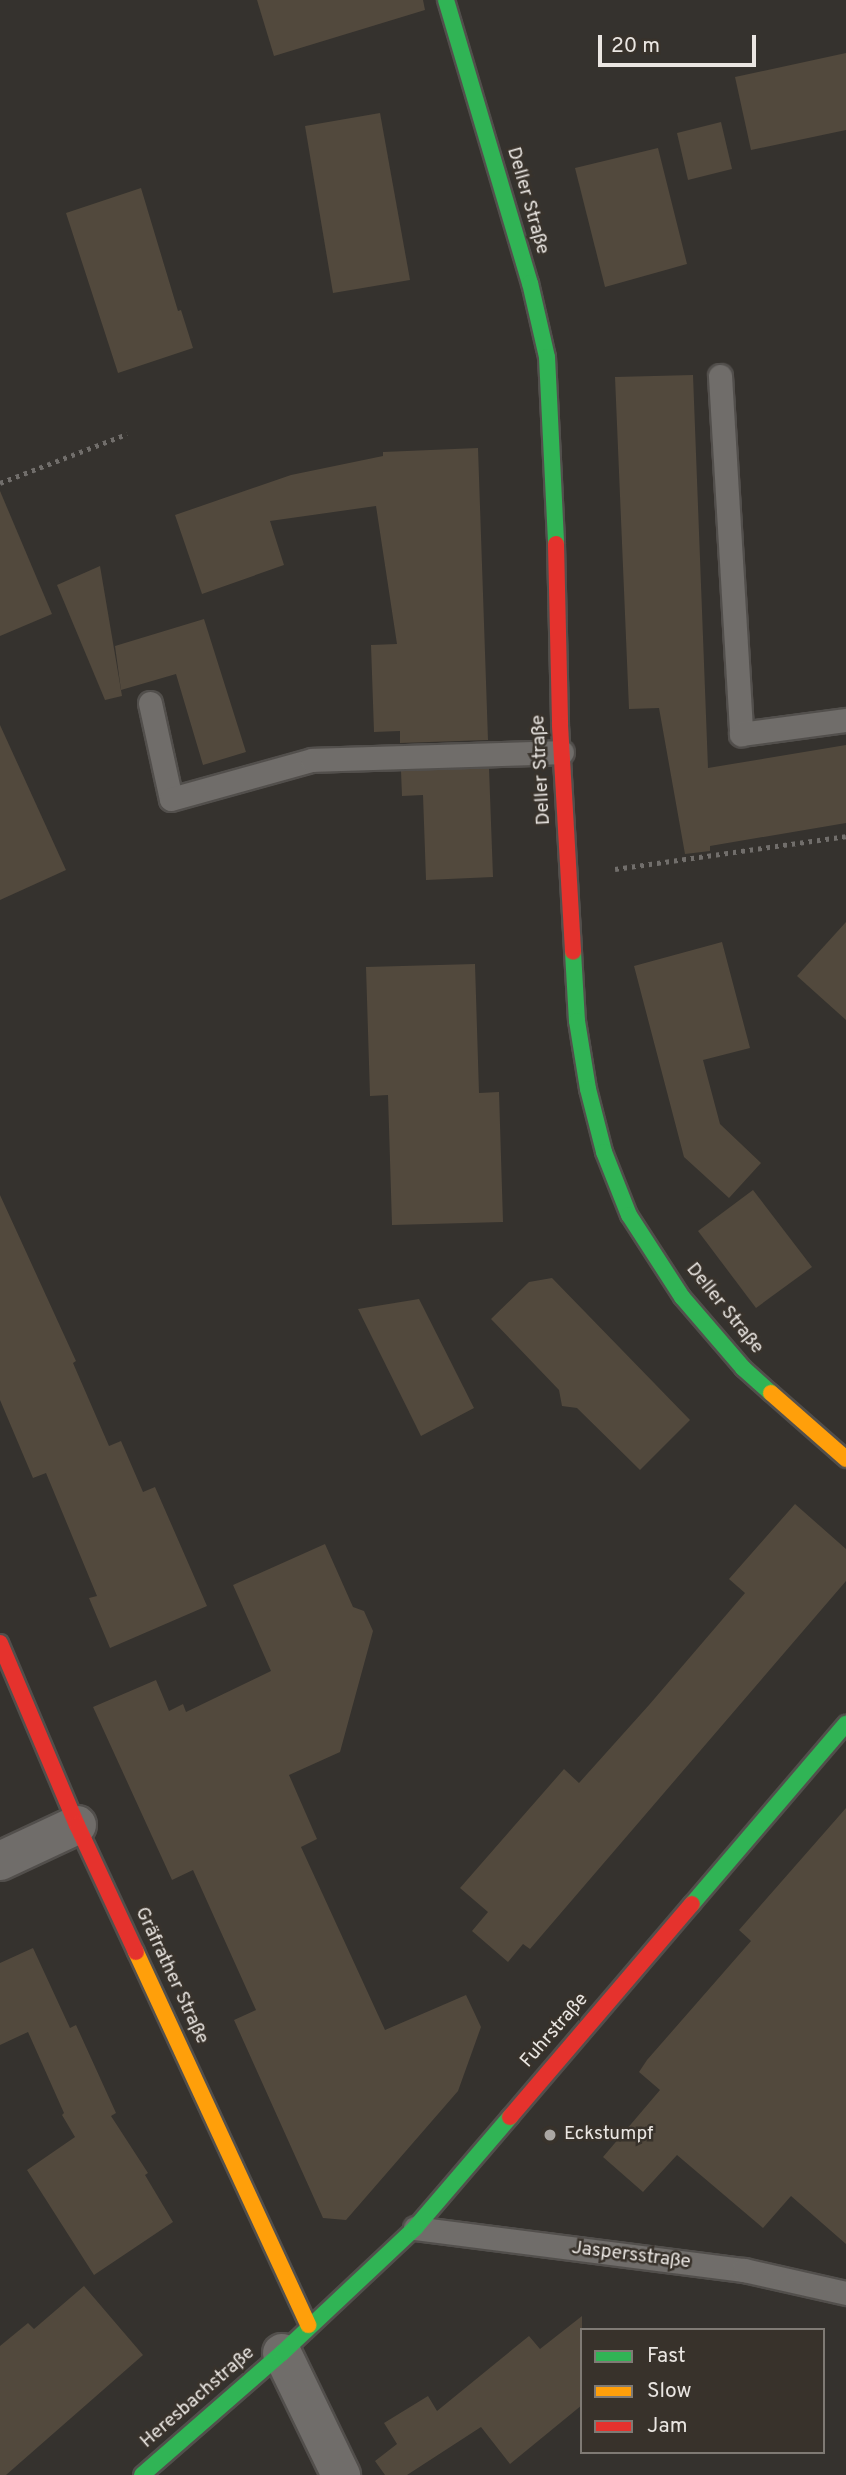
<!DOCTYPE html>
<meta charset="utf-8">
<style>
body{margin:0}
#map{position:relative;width:846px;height:2475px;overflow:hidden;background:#35322e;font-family:Overpass,sans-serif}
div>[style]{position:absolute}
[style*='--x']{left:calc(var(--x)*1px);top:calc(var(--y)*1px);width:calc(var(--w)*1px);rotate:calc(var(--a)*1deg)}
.building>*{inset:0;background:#52493d}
.path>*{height:4.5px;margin-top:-2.25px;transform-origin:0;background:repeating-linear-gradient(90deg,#716e6b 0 3.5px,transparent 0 8.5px)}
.roads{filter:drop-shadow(2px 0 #524f4c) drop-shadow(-2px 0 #524f4c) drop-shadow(0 2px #524f4c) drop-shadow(0 -2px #524f4c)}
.lane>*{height:23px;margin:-11.5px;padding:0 11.5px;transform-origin:11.5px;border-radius:11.5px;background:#706d6a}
.street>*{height:38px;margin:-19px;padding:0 19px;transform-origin:19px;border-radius:19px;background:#706d6a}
.fast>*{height:16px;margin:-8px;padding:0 8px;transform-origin:8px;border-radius:8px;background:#30b455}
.slow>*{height:16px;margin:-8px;padding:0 8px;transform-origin:8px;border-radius:8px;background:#ff9f0a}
.jam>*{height:16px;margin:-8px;padding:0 8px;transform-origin:8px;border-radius:8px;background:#e5322d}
.dots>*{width:19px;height:19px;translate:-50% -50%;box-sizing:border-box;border:4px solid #38322b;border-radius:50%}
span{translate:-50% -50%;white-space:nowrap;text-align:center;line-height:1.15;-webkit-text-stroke:5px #38322b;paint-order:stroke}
.street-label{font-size:19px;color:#eae6e2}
.poi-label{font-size:19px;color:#eae6e2}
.left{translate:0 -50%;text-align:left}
.legend{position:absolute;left:580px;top:2328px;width:245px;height:126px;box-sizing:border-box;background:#38322b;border:2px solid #7f7a74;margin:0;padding:9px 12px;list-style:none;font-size:21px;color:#eae6e2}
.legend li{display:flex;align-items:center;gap:14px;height:35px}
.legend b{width:35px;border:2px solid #7f7a74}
.scale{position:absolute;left:598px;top:35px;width:158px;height:32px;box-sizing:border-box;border:4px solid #eae6e2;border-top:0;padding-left:9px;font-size:21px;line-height:24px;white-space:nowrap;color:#eae6e2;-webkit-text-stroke:5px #38322b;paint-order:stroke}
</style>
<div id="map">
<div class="building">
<div style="clip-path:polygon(257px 0,423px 0,425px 10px,274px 56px)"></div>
<div style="clip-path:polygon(846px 53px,846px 130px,751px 150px,735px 77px)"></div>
<div style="clip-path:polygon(380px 113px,410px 280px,333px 293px,305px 126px)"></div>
<div style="clip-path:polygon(721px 122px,732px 169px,688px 180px,677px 133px)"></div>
<div style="clip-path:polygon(658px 148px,687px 264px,605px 287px,575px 168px)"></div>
<div style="clip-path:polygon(141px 188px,178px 311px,181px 310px,193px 348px,118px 373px,66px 213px)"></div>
<div style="clip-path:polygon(693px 375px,708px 768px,846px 745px,846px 823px,710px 846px,710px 851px,685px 854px,659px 708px,629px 709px,615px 377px)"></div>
<div style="clip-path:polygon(478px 448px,488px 740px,400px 743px,400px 731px,374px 732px,371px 645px,397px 644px,376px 506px,270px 521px,284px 565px,202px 594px,175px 515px,291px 475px,383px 456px,383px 452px)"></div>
<div style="clip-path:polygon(0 491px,52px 614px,0 636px)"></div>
<div style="clip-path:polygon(100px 566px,122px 696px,105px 700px,57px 585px)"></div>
<div style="clip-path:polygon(204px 619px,246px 752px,203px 765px,176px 674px,121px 690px,115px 646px)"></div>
<div style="clip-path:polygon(0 725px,66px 870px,0 900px)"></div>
<div style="clip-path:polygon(489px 768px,493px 877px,426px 880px,423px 795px,402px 796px,401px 771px)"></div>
<div style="clip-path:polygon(846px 922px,846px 1020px,797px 976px)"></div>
<div style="clip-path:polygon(722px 942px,750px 1048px,703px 1060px,720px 1124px,761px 1163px,729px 1198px,684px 1157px,634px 966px)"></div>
<div style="clip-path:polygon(475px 964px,479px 1093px,499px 1092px,503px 1222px,392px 1225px,388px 1095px,370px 1096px,366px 967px)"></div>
<div style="clip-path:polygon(753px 1190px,812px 1267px,756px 1308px,698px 1231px)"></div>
<div style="clip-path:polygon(0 1195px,76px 1361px,73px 1363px,109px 1446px,121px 1441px,143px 1492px,155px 1487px,207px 1606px,110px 1648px,89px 1598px,97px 1596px,46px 1473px,33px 1478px,0 1400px)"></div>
<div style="clip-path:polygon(552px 1278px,690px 1420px,640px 1470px,577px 1408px,562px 1406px,559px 1390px,491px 1319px,529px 1282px)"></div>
<div style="clip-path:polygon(419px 1299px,474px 1408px,421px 1436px,358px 1309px)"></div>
<div style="clip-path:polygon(795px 1504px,846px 1549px,846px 1581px,530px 1949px,523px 1944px,508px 1962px,472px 1931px,488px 1912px,460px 1888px,564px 1769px,579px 1783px,649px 1705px,745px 1593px,729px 1579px)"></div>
<div style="clip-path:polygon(325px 1544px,353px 1607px,364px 1611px,373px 1631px,340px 1752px,289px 1775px,317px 1839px,301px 1847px,385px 2030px,466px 1995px,481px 2027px,458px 2091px,346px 2220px,323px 2218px,234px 2020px,256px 2010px,193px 1870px,172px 1880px,93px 1707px,156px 1680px,169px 1711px,183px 1704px,186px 1712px,271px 1671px,233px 1585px)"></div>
<div style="clip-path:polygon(846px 1808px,846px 2244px,791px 2196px,763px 2228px,677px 2155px,643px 2192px,603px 2157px,660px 2090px,639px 2072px,647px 2060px,751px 1941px,739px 1930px)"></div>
<div style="clip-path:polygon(33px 1948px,70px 2028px,76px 2025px,116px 2113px,111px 2116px,148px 2173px,145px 2175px,173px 2222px,94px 2275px,27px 2170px,75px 2137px,62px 2115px,64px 2113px,28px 2032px,0 2045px,0 1963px)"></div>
<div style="clip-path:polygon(84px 2286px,143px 2355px,6px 2475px,0 2475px,0 2346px,28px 2323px,34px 2329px)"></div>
<div style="clip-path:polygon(582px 2316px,582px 2405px,510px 2464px,481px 2427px,407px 2475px,385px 2475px,375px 2461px,397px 2444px,384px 2423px,428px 2396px,437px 2411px,529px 2336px,540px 2349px)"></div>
</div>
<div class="path">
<div style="--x:0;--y:483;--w:136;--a:-21.1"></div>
<div style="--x:615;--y:869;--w:233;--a:-8.1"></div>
</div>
<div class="roads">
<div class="lane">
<div style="--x:720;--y:376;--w:359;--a:86.6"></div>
<div style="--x:741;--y:734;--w:106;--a:-7.6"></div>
<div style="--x:150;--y:703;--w:98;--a:77.7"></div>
<div style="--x:171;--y:799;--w:146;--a:-15.5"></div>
<div style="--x:312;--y:760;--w:250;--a:-1.8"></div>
<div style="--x:415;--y:2228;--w:332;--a:7.3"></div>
<div style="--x:744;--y:2270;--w:105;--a:12.7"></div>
</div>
<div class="street">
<div style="--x:0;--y:1861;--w:85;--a:-25.1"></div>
<div style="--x:282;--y:2353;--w:136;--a:64.2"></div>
</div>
<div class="fast">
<div style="--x:446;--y:0;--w:295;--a:73.5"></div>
<div style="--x:530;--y:283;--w:76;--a:77.1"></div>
<div style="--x:547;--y:357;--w:187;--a:87.2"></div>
<div style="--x:573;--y:952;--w:69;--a:86.7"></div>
<div style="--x:577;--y:1021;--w:69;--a:80.8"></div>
<div style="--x:588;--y:1089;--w:65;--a:75.7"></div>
<div style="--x:604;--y:1152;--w:68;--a:68.4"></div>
<div style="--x:629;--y:1215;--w:98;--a:57.1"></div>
<div style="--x:682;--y:1297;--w:94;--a:49.3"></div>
<div style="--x:743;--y:1368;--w:38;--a:42"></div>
<div style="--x:692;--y:1904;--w:237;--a:-49.5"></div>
<div style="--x:142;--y:2475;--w:186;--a:-41.1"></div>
<div style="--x:282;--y:2353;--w:183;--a:-43.2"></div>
<div style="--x:415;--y:2228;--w:146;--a:-49.4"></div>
</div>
<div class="slow">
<div style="--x:771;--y:1393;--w:100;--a:41.3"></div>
<div style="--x:136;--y:1952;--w:411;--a:65.2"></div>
</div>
<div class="jam">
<div style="--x:556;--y:544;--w:181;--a:88.7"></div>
<div style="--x:560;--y:725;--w:227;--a:86.7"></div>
<div style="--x:0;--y:1643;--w:198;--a:67.1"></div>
<div style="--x:77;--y:1825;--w:140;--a:65.1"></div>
<div style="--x:510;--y:2117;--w:280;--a:-49.5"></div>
</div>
</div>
<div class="dots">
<div style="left:550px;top:2135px;background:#aba7a3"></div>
</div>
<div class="street-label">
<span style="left:527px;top:201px;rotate:74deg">Deller Straße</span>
<span style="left:542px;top:770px;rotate:-93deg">Deller Straße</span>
<span style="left:724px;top:1309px;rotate:51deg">Deller Straße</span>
<span style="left:171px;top:1976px;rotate:65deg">Gräfrather Straße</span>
<span style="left:555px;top:2031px;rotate:-49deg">Fuhrstraße</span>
<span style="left:631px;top:2256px;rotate:7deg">Jaspersstraße</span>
<span style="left:198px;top:2398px;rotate:-41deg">Heresbachstraße</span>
</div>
<div class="poi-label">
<span class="left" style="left:564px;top:2135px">Eckstumpf</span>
</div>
<ul class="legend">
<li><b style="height:9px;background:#30b455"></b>Fast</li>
<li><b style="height:9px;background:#ff9f0a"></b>Slow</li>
<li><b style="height:9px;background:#e5322d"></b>Jam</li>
</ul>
<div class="scale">20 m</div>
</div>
